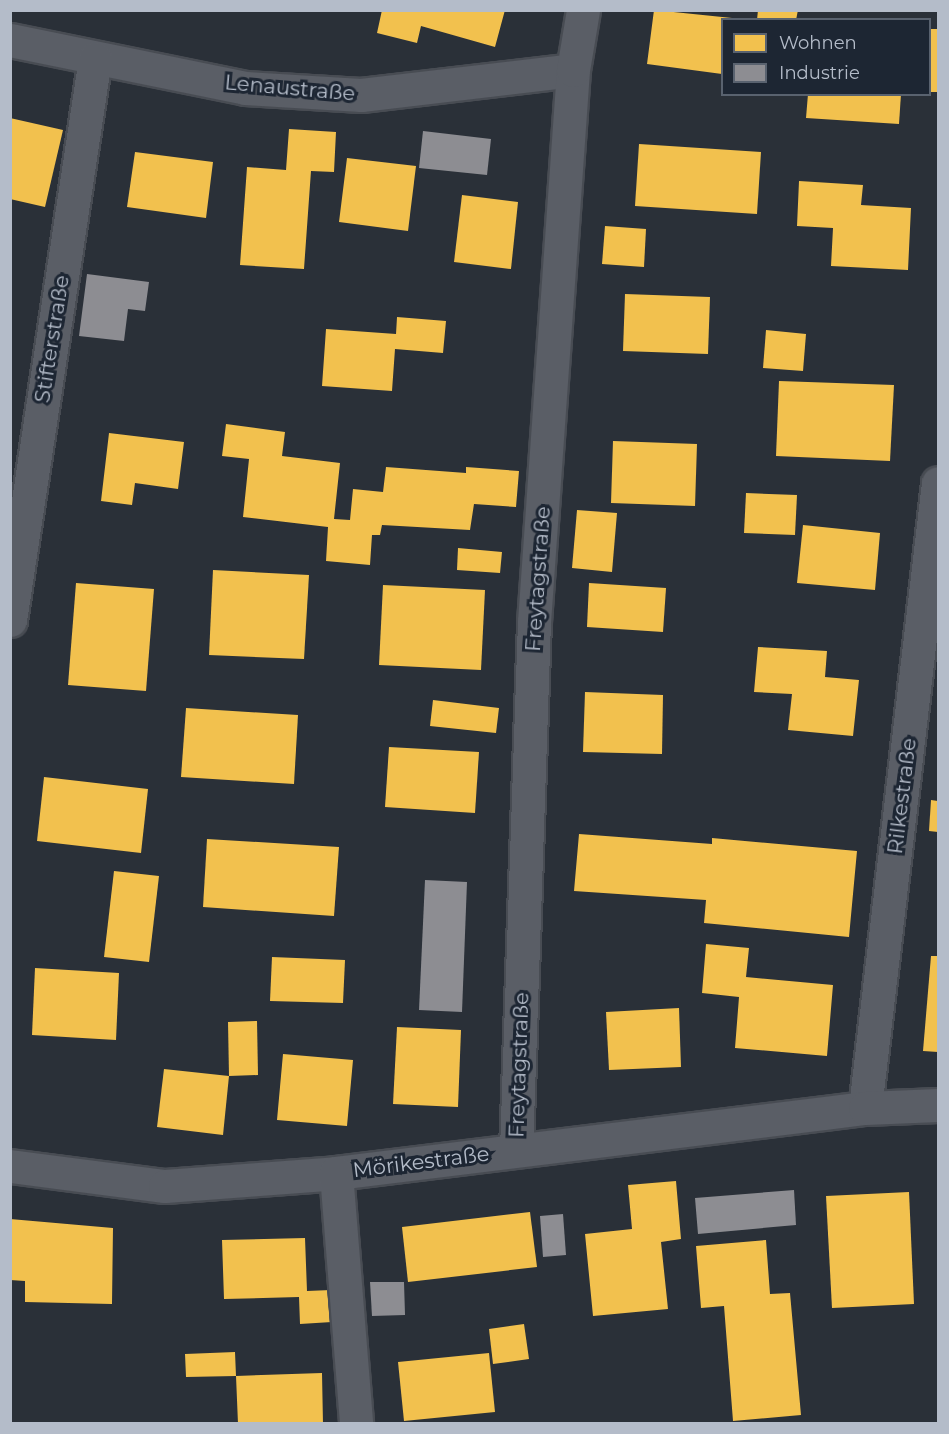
<!DOCTYPE html>
<meta charset="utf-8">
<style>
body{margin:0}
#map{position:relative;width:949px;height:1434px;overflow:hidden;background:#2a3038;font-family:Montserrat,sans-serif}
div>[style]{position:absolute}
[style*='--x']{left:calc(var(--x)*1px);top:calc(var(--y)*1px);width:calc(var(--w)*1px);rotate:calc(var(--a)*1deg)}
.homes>*{inset:0;background:#f2c14e}
.industry>*{inset:0;background:#8d8d92}
.roads{filter:drop-shadow(2px 0 #484c53) drop-shadow(-2px 0 #484c53) drop-shadow(0 2px #484c53) drop-shadow(0 -2px #484c53)}
.minor>*{height:33px;margin:-16.5px;padding:0 16.5px;transform-origin:16.5px;border-radius:16.5px;background:#5a5e66}
span{translate:-50% -50%;white-space:nowrap;text-align:center;line-height:1.15;-webkit-text-stroke:6px #1d2633;paint-order:stroke}
.street-label{font-size:21px;color:#b4bcc9}
.frame{position:absolute;inset:0;border:12px solid #b4bcc9;pointer-events:none}
.legend{position:absolute;left:721px;top:18px;width:210px;height:78px;box-sizing:border-box;background:#1d2633;border:2px solid #59626f;margin:0;padding:8px 10px;list-style:none;font-size:18px;color:#b4bcc9}
.legend li{display:flex;align-items:center;gap:12px;height:30px}
.legend b{width:30px;border:2px solid #59626f}
</style>
<div id="map">
<div class="homes">
<div style="clip-path:polygon(382px 10px,505px 10px,495px 47px,421px 26px,417px 43px,377px 33px)"></div>
<div style="clip-path:polygon(654px 10px,732px 18px,722px 20px,722px 74px,647px 64px)"></div>
<div style="clip-path:polygon(758px 10px,798px 10px,796px 20px,757px 20px)"></div>
<div style="clip-path:polygon(930px 29px,938px 29px,938px 92px,930px 92px)"></div>
<div style="clip-path:polygon(808px 94px,901px 94px,899px 124px,806px 118px)"></div>
<div style="clip-path:polygon(10px 118px,63px 130px,45px 207px,10px 199px)"></div>
<div style="clip-path:polygon(289px 129px,336px 132px,334px 172px,311px 171px,304px 269px,240px 265px,247px 167px,286px 170px)"></div>
<div style="clip-path:polygon(639px 144px,761px 152px,757px 214px,635px 206px)"></div>
<div style="clip-path:polygon(135px 152px,213px 162px,206px 218px,127px 207px)"></div>
<div style="clip-path:polygon(347px 158px,416px 166px,408px 231px,339px 222px)"></div>
<div style="clip-path:polygon(799px 181px,863px 185px,861px 205px,911px 208px,908px 270px,831px 266px,833px 228px,797px 226px)"></div>
<div style="clip-path:polygon(462px 195px,518px 202px,511px 269px,454px 262px)"></div>
<div style="clip-path:polygon(605px 226px,646px 229px,644px 267px,602px 264px)"></div>
<div style="clip-path:polygon(625px 294px,710px 297px,708px 354px,623px 351px)"></div>
<div style="clip-path:polygon(397px 317px,446px 321px,443px 353px,395px 349px,392px 391px,322px 386px,326px 329px,396px 334px)"></div>
<div style="clip-path:polygon(766px 330px,806px 334px,803px 371px,763px 368px)"></div>
<div style="clip-path:polygon(779px 381px,894px 385px,890px 461px,776px 456px)"></div>
<div style="clip-path:polygon(226px 424px,285px 432px,282px 456px,340px 463px,334px 519px,350px 520px,353px 489px,383px 492px,386px 467px,466px 473px,466px 467px,519px 471px,516px 507px,474px 504px,470px 530px,382px 525px,380px 535px,372px 535px,370px 565px,326px 561px,328px 527px,243px 517px,249px 459px,222px 456px)"></div>
<div style="clip-path:polygon(109px 433px,184px 442px,178px 489px,135px 483px,132px 505px,101px 501px)"></div>
<div style="clip-path:polygon(613px 441px,697px 444px,695px 506px,611px 503px)"></div>
<div style="clip-path:polygon(746px 493px,797px 495px,795px 535px,744px 533px)"></div>
<div style="clip-path:polygon(577px 510px,617px 513px,612px 572px,572px 568px)"></div>
<div style="clip-path:polygon(803px 525px,880px 533px,875px 590px,797px 583px)"></div>
<div style="clip-path:polygon(458px 548px,502px 552px,500px 573px,457px 570px)"></div>
<div style="clip-path:polygon(213px 570px,309px 575px,304px 659px,209px 655px)"></div>
<div style="clip-path:polygon(76px 583px,154px 589px,146px 691px,68px 685px)"></div>
<div style="clip-path:polygon(589px 583px,666px 588px,663px 632px,587px 627px)"></div>
<div style="clip-path:polygon(383px 585px,485px 590px,481px 670px,379px 665px)"></div>
<div style="clip-path:polygon(758px 647px,827px 651px,825px 677px,859px 680px,853px 736px,788px 730px,792px 694px,754px 692px)"></div>
<div style="clip-path:polygon(585px 692px,663px 695px,662px 754px,583px 752px)"></div>
<div style="clip-path:polygon(433px 700px,499px 708px,496px 733px,430px 726px)"></div>
<div style="clip-path:polygon(186px 708px,298px 715px,294px 784px,181px 777px)"></div>
<div style="clip-path:polygon(389px 747px,479px 752px,475px 813px,385px 807px)"></div>
<div style="clip-path:polygon(44px 777px,148px 789px,141px 853px,37px 841px)"></div>
<div style="clip-path:polygon(931px 800px,938px 801px,938px 832px,929px 831px)"></div>
<div style="clip-path:polygon(579px 834px,712px 844px,712px 838px,857px 851px,849px 937px,704px 923px,706px 900px,574px 891px)"></div>
<div style="clip-path:polygon(207px 839px,339px 847px,334px 916px,203px 907px)"></div>
<div style="clip-path:polygon(114px 871px,159px 876px,149px 962px,104px 957px)"></div>
<div style="clip-path:polygon(706px 944px,749px 948px,746px 977px,833px 985px,827px 1056px,735px 1048px,739px 997px,702px 993px)"></div>
<div style="clip-path:polygon(931px 956px,938px 956px,938px 1052px,923px 1051px)"></div>
<div style="clip-path:polygon(272px 957px,345px 960px,343px 1003px,270px 1001px)"></div>
<div style="clip-path:polygon(35px 968px,119px 973px,116px 1040px,32px 1035px)"></div>
<div style="clip-path:polygon(679px 1008px,681px 1067px,609px 1070px,606px 1012px)"></div>
<div style="clip-path:polygon(257px 1021px,258px 1075px,229px 1076px,228px 1022px)"></div>
<div style="clip-path:polygon(397px 1027px,461px 1030px,458px 1107px,393px 1104px)"></div>
<div style="clip-path:polygon(283px 1054px,353px 1060px,347px 1126px,277px 1120px)"></div>
<div style="clip-path:polygon(164px 1069px,229px 1076px,223px 1135px,157px 1127px)"></div>
<div style="clip-path:polygon(676px 1181px,681px 1239px,661px 1242px,668px 1309px,593px 1316px,585px 1234px,632px 1229px,628px 1185px)"></div>
<div style="clip-path:polygon(909px 1192px,914px 1304px,832px 1308px,826px 1196px)"></div>
<div style="clip-path:polygon(530px 1212px,537px 1267px,408px 1282px,402px 1227px)"></div>
<div style="clip-path:polygon(10px 1219px,113px 1228px,112px 1304px,25px 1302px,25px 1281px,10px 1280px)"></div>
<div style="clip-path:polygon(305px 1238px,307px 1291px,331px 1290px,332px 1322px,300px 1324px,299px 1297px,224px 1299px,222px 1240px)"></div>
<div style="clip-path:polygon(766px 1240px,770px 1294px,790px 1293px,801px 1415px,733px 1421px,724px 1306px,701px 1308px,696px 1246px)"></div>
<div style="clip-path:polygon(524px 1324px,529px 1359px,493px 1364px,489px 1329px)"></div>
<div style="clip-path:polygon(235px 1352px,236px 1376px,322px 1373px,323px 1424px,238px 1424px,236px 1376px,186px 1377px,185px 1354px)"></div>
<div style="clip-path:polygon(489px 1353px,495px 1412px,404px 1421px,398px 1362px)"></div>
</div>
<div class="industry">
<div style="clip-path:polygon(423px 131px,491px 139px,487px 175px,419px 168px)"></div>
<div style="clip-path:polygon(87px 274px,149px 282px,145px 311px,128px 309px,124px 341px,79px 336px)"></div>
<div style="clip-path:polygon(425px 880px,467px 882px,462px 1012px,419px 1010px)"></div>
<div style="clip-path:polygon(794px 1190px,796px 1225px,698px 1234px,695px 1198px)"></div>
<div style="clip-path:polygon(563px 1214px,566px 1255px,543px 1257px,540px 1216px)"></div>
<div style="clip-path:polygon(370px 1282px,404px 1282px,405px 1315px,372px 1316px)"></div>
</div>
<div class="roads">
<div class="minor">
<div style="--x:10;--y:40;--w:240;--a:11.5"></div>
<div style="--x:245;--y:88;--w:116;--a:3.5"></div>
<div style="--x:361;--y:95;--w:213;--a:-6.7"></div>
<div style="--x:10;--y:620;--w:568;--a:-81.4"></div>
<div style="--x:865;--y:1108;--w:629;--a:-83.34"></div>
<div style="--x:516;--y:1150;--w:528;--a:-88.05"></div>
<div style="--x:534;--y:622;--w:553;--a:-85.96"></div>
<div style="--x:573;--y:70;--w:61;--a:-80.5"></div>
<div style="--x:10;--y:1166;--w:156;--a:7.4"></div>
<div style="--x:165;--y:1186;--w:171;--a:-4.3"></div>
<div style="--x:336;--y:1173;--w:533;--a:-7.01"></div>
<div style="--x:865;--y:1108;--w:73;--a:-2.4"></div>
<div style="--x:336;--y:1173;--w:252;--a:85.4"></div>
</div>
</div>
<div class="street-label">
<span style="left:290px;top:88px;rotate:5deg">Lenaustraße</span>
<span style="left:52px;top:339px;rotate:-81deg">Stifterstraße</span>
<span style="left:538px;top:579px;rotate:-86deg">Freytagstraße</span>
<span style="left:902px;top:796px;rotate:-83deg">Rilkestraße</span>
<span style="left:519px;top:1065px;rotate:-88deg">Freytagstraße</span>
<span style="left:421px;top:1162px;rotate:-7deg">Mörikestraße</span>
</div>
<div class="frame"></div>
<ul class="legend">
<li><b style="height:16px;background:#f2c14e"></b>Wohnen</li>
<li><b style="height:16px;background:#8d8d92"></b>Industrie</li>
</ul>
</div>
